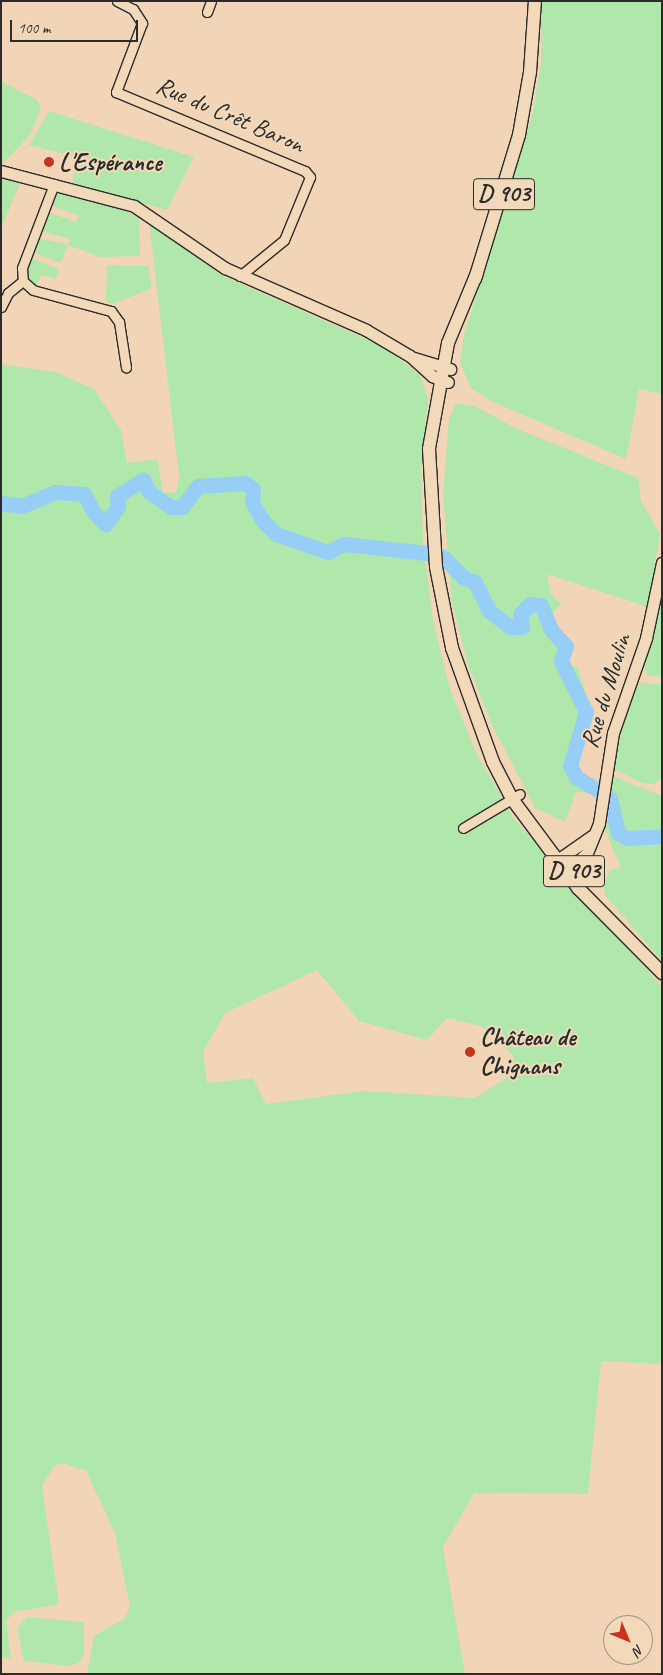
<!DOCTYPE html>
<meta charset="utf-8">
<style>
body{margin:0}
#map{position:relative;width:663px;height:1675px;overflow:hidden;background:#f2d4b6;font-family:Caveat,sans-serif}
div>[style]{position:absolute}
[style*='--x']{left:calc(var(--x)*1px);top:calc(var(--y)*1px);width:calc(var(--w)*1px);rotate:calc(var(--a)*1deg)}
.green>*{inset:0;background:#b0e8ab}
.river>*{height:15px;margin:-7.5px;padding:0 7.5px;transform-origin:7.5px;border-radius:7.5px;background:#96cef5}
.roads{filter:drop-shadow(1px 0 #2b2b2b) drop-shadow(-1px 0 #2b2b2b) drop-shadow(0 1px #2b2b2b) drop-shadow(0 -1px #2b2b2b)}
.street>*{height:9px;margin:-4.5px;padding:0 4.5px;transform-origin:4.5px;border-radius:4.5px;background:#f2d9ba}
.secondary>*{height:11px;margin:-5.5px;padding:0 5.5px;transform-origin:5.5px;border-radius:5.5px;background:#f2d9ba}
.primary>*{height:12px;margin:-6px;padding:0 6px;transform-origin:6px;border-radius:6px;background:#f2d9ba}
.dots>*{width:14px;height:14px;translate:-50% -50%;box-sizing:border-box;border:2px solid #f2d9ba;border-radius:50%}
span{translate:-50% -50%;white-space:nowrap;text-align:center;line-height:1.15;-webkit-text-stroke:4px #f2d9ba;paint-order:stroke}
.shield-label span{padding:1px 4px;background:#f2d9ba;border:1px solid;border-radius:4px;-webkit-text-stroke-width:0}
.shield-label{font-size:24px;color:#2b2b2b;font-weight:700}
.street-label{font-size:25px;color:#2b2b2b}
.poi-label{font-size:25px;color:#2b2b2b;font-weight:700}
.left{translate:0 -50%;text-align:left}
.frame{position:absolute;inset:0;border:2px solid #2b2b2b;pointer-events:none}
.north{position:absolute;left:603px;top:1615px;width:50px;height:50px;box-sizing:border-box;background:#f2d9ba;border:1px solid #a29381;border-radius:50%;rotate:135deg;font-size:14px;font-weight:700;line-height:20px;text-align:center;color:#2b2b2b}
.north::after{content:'';display:block;margin:auto;width:18px;height:22px;background:#c8321e;clip-path:polygon(50% 0,100% 100%,50% 72%,0 100%)}
.scale{position:absolute;left:10px;top:20px;width:128px;height:22px;box-sizing:border-box;border:2px solid #2b2b2b;border-top:0;padding-left:6px;font-size:15px;line-height:18px;white-space:nowrap;color:#2b2b2b;-webkit-text-stroke:4px #f2d9ba;paint-order:stroke}
</style>
<div id="map">
<div class="green">
<div style="clip-path:polygon(541px 1px,662px 1px,662px 394px,639px 389px,626px 459px,489px 400px,471px 388px,460px 363px,464px 335px,533px 112px,541px 63px)"></div>
<div style="clip-path:polygon(1px 81px,37px 100px,41px 108px,30px 135px,1px 165px)"></div>
<div style="clip-path:polygon(49px 111px,194px 157px,167px 210px,72px 183px,78px 157px,29px 145px)"></div>
<div style="clip-path:polygon(1px 177px,20px 183px,1px 229px)"></div>
<div style="clip-path:polygon(58px 192px,119px 208px,139px 218px,140px 256px,100px 257px,68px 245px,61px 263px,33px 252px,38px 238px,68px 245px,70px 239px,41px 231px,48px 212px,76px 222px,78px 215px,50px 205px)"></div>
<div style="clip-path:polygon(evenodd,149px 222px,221px 275px,386px 348px,420px 375px,428px 399px,421px 467px,423px 543px,433px 621px,450px 689px,478px 757px,515px 820px,662px 987px,662px 1364px,601px 1361px,588px 1494px,474px 1493px,443px 1547px,465px 1674px,87px 1674px,94px 1636px,124px 1619px,130px 1607px,115px 1533px,86px 1471px,62px 1463px,54px 1466px,42px 1486px,59px 1604px,15px 1612px,6px 1620px,11px 1659px,1px 1657px,1px 364px,56px 372px,94px 389px,121px 430px,127px 463px,157px 459px,163px 492px,176px 493px,179px 476px,149px 222px,317px 970px,359px 1021px,427px 1040px,447px 1018px,481px 1026px,514px 1056px,509px 1076px,475px 1098px,365px 1091px,266px 1104px,253px 1078px,207px 1083px,203px 1052px,225px 1013px,317px 970px)"></div>
<div style="clip-path:polygon(31px 258px,59px 269px,56px 279px,41px 275px,37px 285px,33px 284px,26px 276px)"></div>
<div style="clip-path:polygon(107px 265px,148px 266px,152px 288px,113px 304px,106px 301px)"></div>
<div style="clip-path:polygon(456px 403px,475px 406px,515px 428px,638px 478px,641px 501px,660px 534px,648px 607px,547px 574px,551px 594px,561px 604px,552px 614px,555px 630px,566px 635px,571px 645px,566px 664px,578px 668px,591px 714px,579px 737px,575px 759px,583px 776px,600px 787px,599px 793px,576px 792px,565px 822px,535px 808px,492px 725px,467px 662px,452px 602px,443px 495px,449px 418px)"></div>
<div style="clip-path:polygon(662px 597px,662px 677px,648px 676px,644px 666px)"></div>
<div style="clip-path:polygon(640px 683px,662px 684px,662px 785px,661px 779px,654px 784px,643px 783px,614px 769px,625px 712px)"></div>
<div style="clip-path:polygon(615px 777px,662px 796px,662px 961px,605px 895px,603px 885px,610px 870px,621px 868px,605px 829px,611px 782px)"></div>
<div style="clip-path:polygon(27px 1617px,84px 1622px,84px 1653px,80px 1662px,70px 1666px,24px 1661px,17px 1628px)"></div>
</div>
<div class="river">
<div style="--x:1;--y:503;--w:21;--a:8"></div>
<div style="--x:22;--y:506;--w:36;--a:-23"></div>
<div style="--x:55;--y:492;--w:29;--a:4"></div>
<div style="--x:84;--y:494;--w:21;--a:62"></div>
<div style="--x:94;--y:513;--w:16;--a:43"></div>
<div style="--x:106;--y:524;--w:22;--a:-56"></div>
<div style="--x:118;--y:506;--w:10;--a:-96"></div>
<div style="--x:117;--y:496;--w:31;--a:-32"></div>
<div style="--x:143;--y:480;--w:13;--a:63"></div>
<div style="--x:149;--y:492;--w:27;--a:34"></div>
<div style="--x:171;--y:507;--w:11;--a:0"></div>
<div style="--x:182;--y:507;--w:26;--a:-53"></div>
<div style="--x:198;--y:486;--w:47;--a:-3.7"></div>
<div style="--x:245;--y:483;--w:10;--a:37"></div>
<div style="--x:253;--y:489;--w:13;--a:94"></div>
<div style="--x:252;--y:502;--w:22;--a:60"></div>
<div style="--x:263;--y:521;--w:18;--a:45"></div>
<div style="--x:276;--y:534;--w:55;--a:19.1"></div>
<div style="--x:328;--y:552;--w:18;--a:-27"></div>
<div style="--x:344;--y:544;--w:83;--a:6.2"></div>
<div style="--x:442;--y:556;--w:31;--a:45"></div>
<div style="--x:464;--y:578;--w:12;--a:20"></div>
<div style="--x:475;--y:582;--w:32;--a:64"></div>
<div style="--x:489;--y:611;--w:26;--a:37"></div>
<div style="--x:510;--y:627;--w:12;--a:0"></div>
<div style="--x:522;--y:627;--w:13;--a:-99"></div>
<div style="--x:520;--y:614;--w:14;--a:-45"></div>
<div style="--x:530;--y:604;--w:11;--a:5"></div>
<div style="--x:541;--y:605;--w:27;--a:68"></div>
<div style="--x:551;--y:630;--w:22;--a:47"></div>
<div style="--x:566;--y:646;--w:16;--a:108"></div>
<div style="--x:561;--y:661;--w:57;--a:63.9"></div>
<div style="--x:586;--y:712;--w:56;--a:106.5"></div>
<div style="--x:570;--y:766;--w:13;--a:61"></div>
<div style="--x:576;--y:777;--w:27;--a:31"></div>
<div style="--x:610;--y:798;--w:36;--a:77"></div>
<div style="--x:618;--y:833;--w:10;--a:29"></div>
<div style="--x:627;--y:838;--w:35;--a:-3"></div>
</div>
<div class="roads">
<div class="street">
<div style="--x:117;--y:1;--w:18;--a:27"></div>
<div style="--x:133;--y:9;--w:17;--a:57"></div>
<div style="--x:142;--y:23;--w:74;--a:110.6"></div>
<div style="--x:116;--y:92;--w:205;--a:22.7"></div>
<div style="--x:305;--y:171;--w:8;--a:50"></div>
<div style="--x:310;--y:177;--w:68;--a:112.4"></div>
<div style="--x:284;--y:240;--w:57;--a:140.7"></div>
<div style="--x:207;--y:12;--w:12;--a:-70"></div>
<div style="--x:54;--y:184;--w:90;--a:110.9"></div>
<div style="--x:22;--y:268;--w:13;--a:86"></div>
<div style="--x:23;--y:281;--w:13;--a:42"></div>
<div style="--x:33;--y:290;--w:81;--a:15.1"></div>
<div style="--x:111;--y:311;--w:14;--a:54"></div>
<div style="--x:119;--y:322;--w:46;--a:81.2"></div>
<div style="--x:1;--y:307;--w:16;--a:-63"></div>
<div style="--x:8;--y:293;--w:19;--a:-39"></div>
<div style="--x:463;--y:828;--w:66;--a:-30.8"></div>
</div>
<div class="secondary">
<div style="--x:1;--y:171;--w:138;--a:14.7"></div>
<div style="--x:134;--y:206;--w:110;--a:34.3"></div>
<div style="--x:225;--y:268;--w:154;--a:23.7"></div>
<div style="--x:366;--y:330;--w:51;--a:30.6"></div>
<div style="--x:410;--y:356;--w:30;--a:42"></div>
<div style="--x:432;--y:376;--w:17;--a:21"></div>
<div style="--x:414;--y:358;--w:38;--a:17"></div>
<div style="--x:556;--y:861;--w:44;--a:-34.8"></div>
<div style="--x:566;--y:873;--w:29;--a:-44"></div>
<div style="--x:587;--y:853;--w:32;--a:-68"></div>
<div style="--x:599;--y:823;--w:91;--a:-81.2"></div>
<div style="--x:613;--y:733;--w:101;--a:-70.8"></div>
<div style="--x:646;--y:638;--w:77;--a:-78"></div>
</div>
<div class="primary">
<div style="--x:477;--y:273;--w:76;--a:112.5"></div>
<div style="--x:448;--y:343;--w:108;--a:100.2"></div>
<div style="--x:429;--y:449;--w:118;--a:86.6"></div>
<div style="--x:436;--y:567;--w:83;--a:78.8"></div>
<div style="--x:452;--y:648;--w:121;--a:70.2"></div>
<div style="--x:493;--y:762;--w:42;--a:62.8"></div>
<div style="--x:512;--y:799;--w:111;--a:53.4"></div>
<div style="--x:578;--y:888;--w:120;--a:45.3"></div>
<div style="--x:475;--y:279;--w:151;--a:-73"></div>
<div style="--x:519;--y:135;--w:64;--a:-80.1"></div>
<div style="--x:530;--y:72;--w:71;--a:-86"></div>
</div>
</div>
<div class="dots">
<div style="left:49px;top:162px;background:#c8321e"></div>
<div style="left:470px;top:1052px;background:#c8321e"></div>
</div>
<div class="shield-label">
<span style="left:504px;top:194px">D 903</span>
<span style="left:574px;top:871px">D 903</span>
</div>
<div class="street-label">
<span style="left:230px;top:115px;rotate:23deg">Rue du Crêt Baron</span>
<span style="left:606px;top:691px;rotate:-73deg">Rue du Moulin</span>
</div>
<div class="poi-label">
<span class="left" style="left:59px;top:162px">L'Espérance</span>
<span class="left" style="left:480px;top:1052px">Château de<br>Chignans</span>
</div>
<div class="frame"></div>
<div class="north">N</div>
<div class="scale">100 m</div>
</div>
